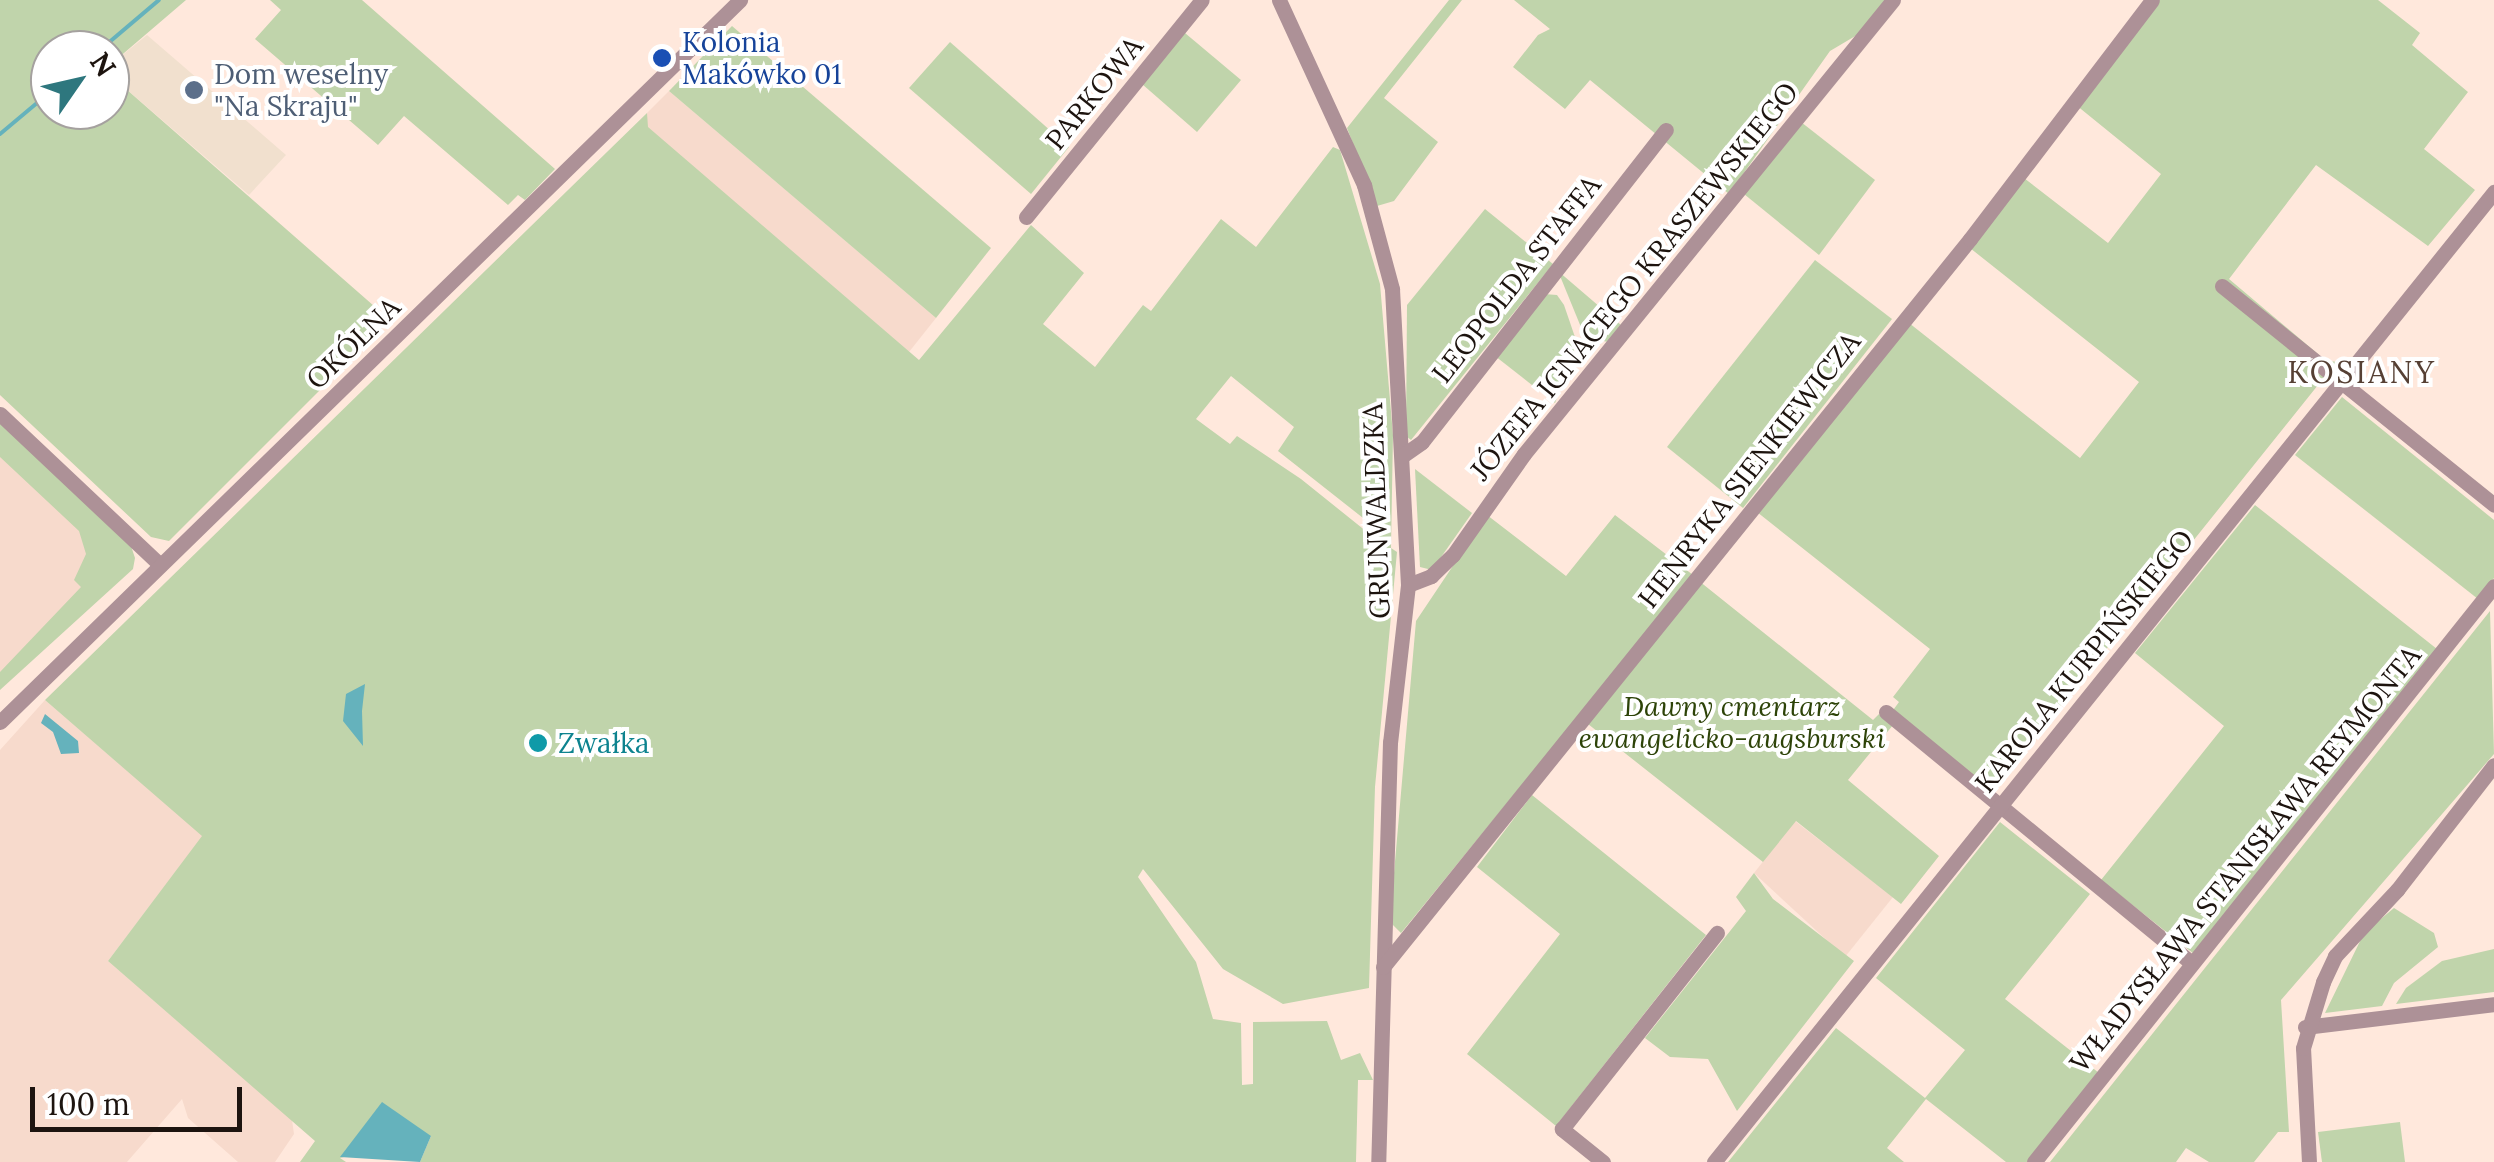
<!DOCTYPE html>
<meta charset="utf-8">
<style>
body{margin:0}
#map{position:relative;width:2494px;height:1162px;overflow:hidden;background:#ffe8dc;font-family:Lora,serif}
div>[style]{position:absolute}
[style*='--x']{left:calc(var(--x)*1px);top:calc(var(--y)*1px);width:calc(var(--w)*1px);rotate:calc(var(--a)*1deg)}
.commercial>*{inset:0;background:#f1e0ce}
.built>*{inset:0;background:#f7dacc}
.green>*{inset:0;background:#c0d4ab}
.water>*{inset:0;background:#65b2bc}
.stream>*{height:4px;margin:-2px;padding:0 2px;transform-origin:2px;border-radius:2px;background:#65b2bc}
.minor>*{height:15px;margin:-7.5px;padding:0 7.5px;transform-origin:7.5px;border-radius:7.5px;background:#ad9197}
.dots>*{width:28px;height:28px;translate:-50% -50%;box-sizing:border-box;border:5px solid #fff;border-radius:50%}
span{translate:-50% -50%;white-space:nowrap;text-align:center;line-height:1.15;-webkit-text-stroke:8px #fff;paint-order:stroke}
.transit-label{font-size:28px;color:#164399}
.left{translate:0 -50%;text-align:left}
.service-label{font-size:28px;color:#4e5e75}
.street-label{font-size:28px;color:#1d140f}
.park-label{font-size:28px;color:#2d4308;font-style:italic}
.culture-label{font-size:28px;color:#0d838f}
.neighbourhood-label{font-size:30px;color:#564034;letter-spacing:2.5px}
.north{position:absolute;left:30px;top:30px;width:100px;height:100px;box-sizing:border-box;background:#fff;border:2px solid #a5a19f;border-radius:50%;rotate:56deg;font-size:28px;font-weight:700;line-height:40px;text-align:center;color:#1d140f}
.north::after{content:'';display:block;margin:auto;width:35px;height:45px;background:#2e777e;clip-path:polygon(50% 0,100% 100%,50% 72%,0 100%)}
.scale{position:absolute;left:30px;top:1087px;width:212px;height:45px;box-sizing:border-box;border:5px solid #1d140f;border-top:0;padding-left:12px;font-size:30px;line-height:35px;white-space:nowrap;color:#1d140f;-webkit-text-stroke:8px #fff;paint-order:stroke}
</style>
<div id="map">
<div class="commercial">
<div style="clip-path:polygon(147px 35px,286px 155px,249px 195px,110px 75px,110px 65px)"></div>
</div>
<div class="built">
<div style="clip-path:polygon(669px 91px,936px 318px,909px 352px,647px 127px,647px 113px)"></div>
<div style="clip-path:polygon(0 428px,133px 555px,0 684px)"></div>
<div style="clip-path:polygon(45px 700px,203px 836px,108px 961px,292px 1120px,294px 1134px,275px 1162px,238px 1162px,188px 1118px,182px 1099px,127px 1162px,0 1162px,0 750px)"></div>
<div style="clip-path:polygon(1795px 821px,1893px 897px,1845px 957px,1754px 873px)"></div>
</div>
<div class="green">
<div style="clip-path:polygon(0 0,186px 0,110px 65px,110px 50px,50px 50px,50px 110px,110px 110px,110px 75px,390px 320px,169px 541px,151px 537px,0 395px)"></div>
<div style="clip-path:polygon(270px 0,362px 0,555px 169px,525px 200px,518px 195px,508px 205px,404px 116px,378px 145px,255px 39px,281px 10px)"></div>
<div style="clip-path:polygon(1449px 0,1462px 0,1384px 98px,1438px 142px,1394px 201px,1377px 206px,1347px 128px)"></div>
<div style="clip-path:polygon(1514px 0,1885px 0,1857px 35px,1830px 51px,1729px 194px,1590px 80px,1565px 109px,1513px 67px,1538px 35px,1550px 29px)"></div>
<div style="clip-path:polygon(2158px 0,2378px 0,2420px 33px,2412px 45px,2468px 92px,2424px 149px,2475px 190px,2428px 246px,2316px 165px,2229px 279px,2325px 360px,2348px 364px,2328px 386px,2322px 380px,1991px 793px,1891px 713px,1899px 702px,1893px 697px,1930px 649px,1757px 512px,1904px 319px,2080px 458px,2139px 382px,1970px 248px,2024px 178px,2108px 243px,2161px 174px,2076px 105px)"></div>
<div style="clip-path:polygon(732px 26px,991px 248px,936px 318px,669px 91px)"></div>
<div style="clip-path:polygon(1185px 33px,1241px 80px,1197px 132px,1142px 84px)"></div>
<div style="clip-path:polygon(950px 42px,1069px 147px,1031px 194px,909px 88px)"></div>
<div style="clip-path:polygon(evenodd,647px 113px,648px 127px,919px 360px,1031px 225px,1084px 273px,1043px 324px,1095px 367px,1143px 305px,1151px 311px,1221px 219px,1256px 247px,1333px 147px,1340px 150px,1380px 284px,1393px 435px,1391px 548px,1397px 552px,1375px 787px,1369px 988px,1283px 1004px,1223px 969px,1143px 869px,1138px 877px,1196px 962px,1213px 1019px,1241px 1023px,1242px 1085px,1253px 1084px,1253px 1022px,1327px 1021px,1341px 1060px,1360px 1053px,1373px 1080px,1358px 1080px,1356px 1162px,420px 1162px,431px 1136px,340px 1158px,346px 1162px,300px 1162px,315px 1141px,108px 961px,202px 836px,45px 700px,647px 113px,1231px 376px,1294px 427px,1278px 451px,1377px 529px,1377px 540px,1301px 479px,1237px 436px,1230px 444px,1196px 419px,1231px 376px)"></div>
<div style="clip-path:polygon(1801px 122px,1875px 180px,1819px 255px,1744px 194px)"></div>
<div style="clip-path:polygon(1485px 209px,1553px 264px,1411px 440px,1406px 436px,1407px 305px)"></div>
<div style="clip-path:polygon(1815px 260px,1892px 319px,1743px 508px,1667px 447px)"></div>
<div style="clip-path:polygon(1558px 271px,1621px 325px,1608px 342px,1585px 337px)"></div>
<div style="clip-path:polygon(1544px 294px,1557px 295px,1564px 305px,1577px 343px,1555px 403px,1495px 356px)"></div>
<div style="clip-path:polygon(2342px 397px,2494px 520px,2494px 578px,2478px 599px,2295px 455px)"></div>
<div style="clip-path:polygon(0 422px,131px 546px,135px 558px,133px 569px,0 690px,0 672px,81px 587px,74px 580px,86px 554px,79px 531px,0 457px)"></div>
<div style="clip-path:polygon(1415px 469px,1472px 513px,1432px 570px,1420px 567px)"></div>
<div style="clip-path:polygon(2255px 505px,2437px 649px,2194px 954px,2101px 880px,2224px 726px,2135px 653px)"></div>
<div style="clip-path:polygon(1487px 515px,1566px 576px,1615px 515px,1693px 575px,1401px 933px,1392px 924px,1392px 896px,1416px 621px)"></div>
<div style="clip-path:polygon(1699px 581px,1873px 720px,1879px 714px,1893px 725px,1848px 780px,1939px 856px,1901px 904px,1796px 821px,1763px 862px,1588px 724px)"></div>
<div style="clip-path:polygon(2490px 611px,2494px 754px,2281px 1000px,2289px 1132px,2278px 1132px,2254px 1162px,2209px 1162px,2186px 1148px,2176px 1162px,2050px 1162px)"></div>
<div style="clip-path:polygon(1532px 795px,1706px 935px,1556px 1126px,1467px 1054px,1560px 934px,1477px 867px)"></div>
<div style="clip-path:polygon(2000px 822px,2090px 894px,2005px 999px,2099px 1073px,2027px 1162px,2006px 1162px,1926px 1099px,1887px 1148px,1904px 1162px,1728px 1162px,1836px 1028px,1925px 1098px,1965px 1050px,1876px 978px)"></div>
<div style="clip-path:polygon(1754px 873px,1773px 899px,1854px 961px,1737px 1111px,1708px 1059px,1670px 1057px,1645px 1038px,1746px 911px,1736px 897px)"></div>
<div style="clip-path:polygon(2394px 908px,2434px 933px,2438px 947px,2394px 983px,2382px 1006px,2325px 1013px,2364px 933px)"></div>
<div style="clip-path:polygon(2494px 949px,2494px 992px,2396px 1004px,2406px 988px,2442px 961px)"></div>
<div style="clip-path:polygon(2400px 1122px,2405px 1162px,2322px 1162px,2318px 1132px)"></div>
</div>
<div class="water">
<div style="clip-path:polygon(365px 684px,362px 711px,363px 746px,343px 721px,346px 694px)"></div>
<div style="clip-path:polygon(45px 714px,78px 741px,79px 753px,61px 754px,53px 732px,41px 723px)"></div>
<div style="clip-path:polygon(382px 1102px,431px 1136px,420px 1162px,340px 1157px)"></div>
</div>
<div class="stream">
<div style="--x:100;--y:50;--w:77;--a:-40.3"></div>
<div style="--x:0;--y:134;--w:65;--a:-40"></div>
</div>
<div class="minor">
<div style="--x:1279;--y:0;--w:204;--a:65.3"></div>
<div style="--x:1364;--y:185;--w:108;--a:74.9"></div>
<div style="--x:1392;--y:289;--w:296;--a:86.9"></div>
<div style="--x:1408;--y:585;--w:158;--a:96.5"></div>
<div style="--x:1390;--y:742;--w:420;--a:91.6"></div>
<div style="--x:1026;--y:217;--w:279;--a:-51"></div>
<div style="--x:2222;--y:286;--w:349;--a:38.8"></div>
<div style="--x:0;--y:414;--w:220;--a:43.3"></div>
<div style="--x:1402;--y:456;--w:24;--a:-35"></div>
<div style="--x:1422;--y:442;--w:396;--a:-52"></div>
<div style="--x:1408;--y:585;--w:25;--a:-21"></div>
<div style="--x:1431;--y:576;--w:30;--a:-44"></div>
<div style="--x:1453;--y:555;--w:123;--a:-54.9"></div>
<div style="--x:1524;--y:454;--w:585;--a:-50.9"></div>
<div style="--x:1886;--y:712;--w:396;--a:39.4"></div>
<div style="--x:0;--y:722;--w:1034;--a:-44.29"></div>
<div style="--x:1383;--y:967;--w:935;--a:-51.12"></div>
<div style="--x:1970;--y:239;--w:300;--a:-52.7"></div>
<div style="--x:2305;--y:1027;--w:190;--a:-6.9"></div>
<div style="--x:1603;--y:1162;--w:53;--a:-141.2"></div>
<div style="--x:1562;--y:1129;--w:250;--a:-51.7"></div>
<div style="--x:1714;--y:1162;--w:1245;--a:-51.2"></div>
<div style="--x:2034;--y:1162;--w:737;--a:-51.39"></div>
<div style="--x:2309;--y:1162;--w:114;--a:-93"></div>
<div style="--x:2303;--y:1048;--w:69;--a:-73.1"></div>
<div style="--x:2323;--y:982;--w:29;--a:-65"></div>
<div style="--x:2335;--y:956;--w:91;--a:-46.8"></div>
<div style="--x:2397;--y:890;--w:158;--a:-52.2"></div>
</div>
<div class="dots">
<div style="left:662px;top:58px;background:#1a4fb4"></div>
<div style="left:194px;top:90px;background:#5c6f8a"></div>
<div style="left:538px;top:743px;background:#0f9aa8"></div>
</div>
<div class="transit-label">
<span class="left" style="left:682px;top:58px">Kolonia<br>Makówko 01</span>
</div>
<div class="service-label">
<span class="left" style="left:214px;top:90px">Dom weselny<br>"Na Skraju"</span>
</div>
<div class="street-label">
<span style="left:1094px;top:93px;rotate:-51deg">PARKOWA</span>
<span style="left:1516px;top:279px;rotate:-52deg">LEOPOLDA STAFFA</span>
<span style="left:1634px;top:281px;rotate:-51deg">JÓZEFA IGNACEGO KRASZEWSKIEGO</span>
<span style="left:353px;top:343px;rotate:-44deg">OKÓLNA</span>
<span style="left:1749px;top:470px;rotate:-52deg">HENRYKA SIENKIEWICZA</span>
<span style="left:1376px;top:511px;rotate:-92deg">GRUNWALDZKA</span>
<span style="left:2084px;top:661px;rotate:-51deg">KAROLA KURPIŃSKIEGO</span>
<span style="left:2245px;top:859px;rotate:-51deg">WŁADYSŁAWA STANISŁAWA REYMONTA</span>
</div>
<div class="park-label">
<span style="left:1732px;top:722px">Dawny cmentarz<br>ewangelicko-augsburski</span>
</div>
<div class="culture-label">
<span class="left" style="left:558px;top:743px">Zwałka</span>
</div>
<div class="neighbourhood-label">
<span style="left:2362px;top:372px">KOSIANY</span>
</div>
<div class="north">N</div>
<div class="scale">100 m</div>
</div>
